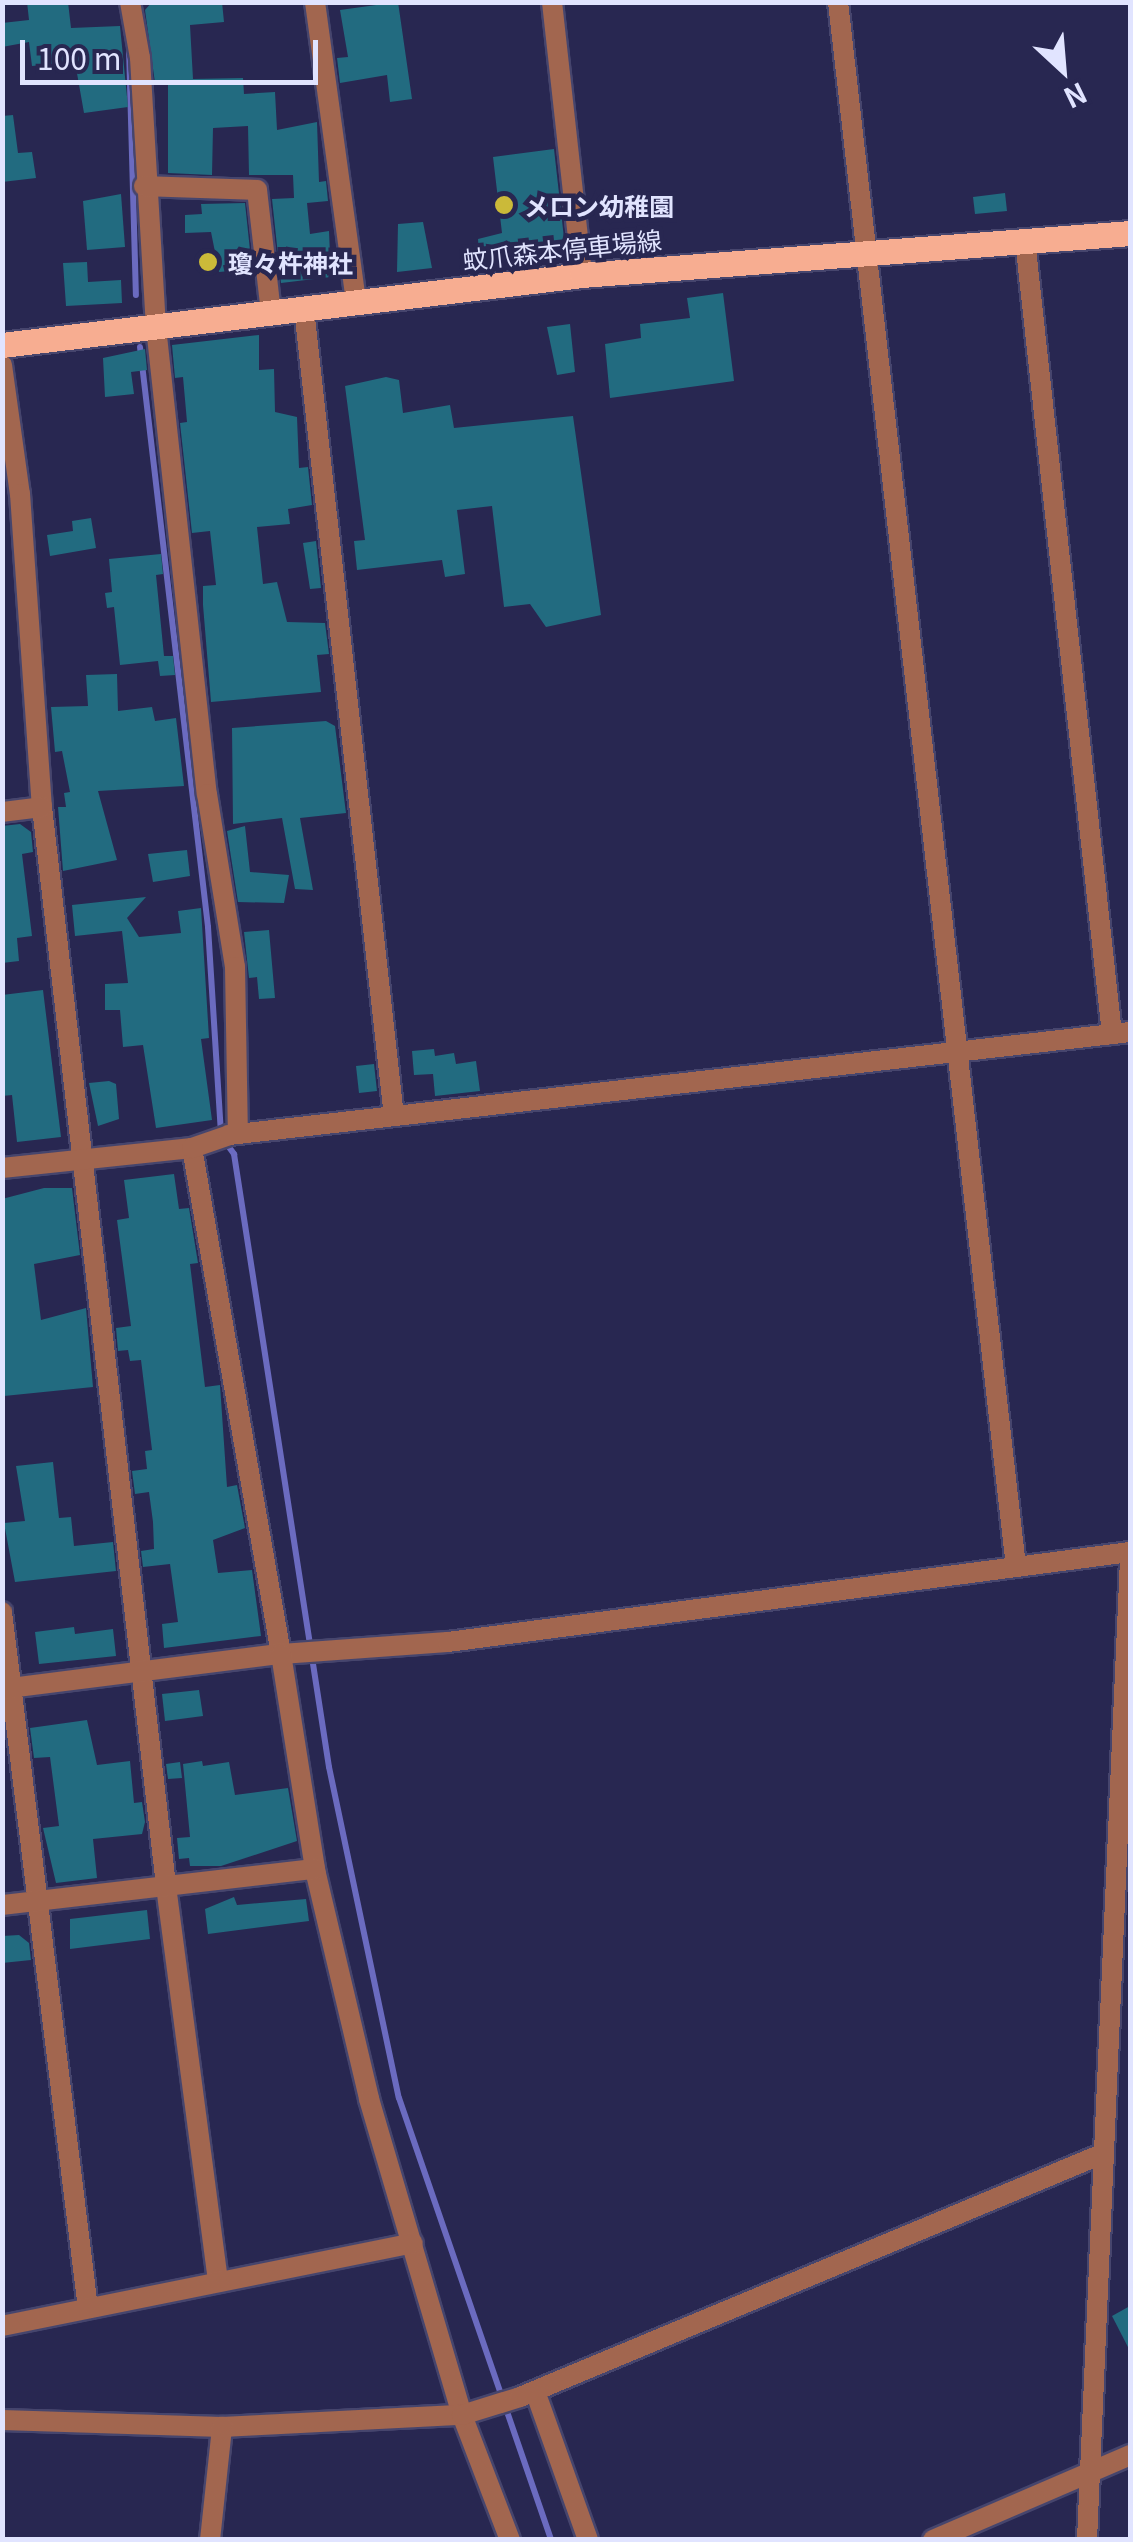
<!DOCTYPE html>
<meta charset="utf-8">
<style>
body{margin:0}
#map{position:relative;width:1133px;height:2542px;overflow:hidden;background:#282751;font-family:Georgia,"Noto Sans JP",serif}
div>[style]{position:absolute}
[style*='--x']{left:calc(var(--x)*1px);top:calc(var(--y)*1px);width:calc(var(--w)*1px);rotate:calc(var(--a)*1deg)}
.stream>*{height:6px;margin:-3px;padding:0 3px;transform-origin:3px;border-radius:3px;background:#6b6bc0}
.building>*{inset:0;background:#226b80}
.roads{filter:drop-shadow(2px 0 #46456d) drop-shadow(-2px 0 #46456d) drop-shadow(0 2px #46456d) drop-shadow(0 -2px #46456d)}
.minor>*{height:20px;margin:-10px;padding:0 10px;transform-origin:10px;border-radius:10px;background:#a2664f}
.major>*{height:25px;margin:-12.5px;padding:0 12.5px;transform-origin:12.5px;border-radius:12.5px;background:#f7ad91}
.dots>*{width:28px;height:28px;translate:-50% -50%;box-sizing:border-box;border:5px solid #282751;border-radius:50%}
span{translate:-50% -50%;white-space:nowrap;text-align:center;line-height:1.15;-webkit-text-stroke:9px #282751;paint-order:stroke}
.poi-label{font-size:25px;color:#e1e4ff;font-weight:700}
.left{translate:0 -50%;text-align:left}
.street-label{font-size:25px;color:#e1e4ff}
.frame{position:absolute;inset:0;border:5px solid #e1e4ff;pointer-events:none}
.north{position:absolute;left:1013px;top:20px;width:100px;height:100px;-webkit-text-stroke:8px #282751;paint-order:stroke;rotate:154deg;font-size:28px;font-weight:700;line-height:40px;text-align:center;color:#e1e4ff}
.north::after{content:'';display:block;margin:auto;width:35px;height:45px;background:#e1e4ff;clip-path:polygon(50% 0,100% 100%,50% 72%,0 100%)}
.scale{position:absolute;left:20px;top:40px;width:298px;height:45px;box-sizing:border-box;border:5px solid #e1e4ff;border-top:0;padding-left:12px;font-size:30px;line-height:35px;white-space:nowrap;color:#e1e4ff;-webkit-text-stroke:8px #282751;paint-order:stroke}
</style>
<div id="map">
<div class="stream">
<div style="--x:129;--y:48;--w:247;--a:88.4"></div>
<div style="--x:140;--y:347;--w:584;--a:83.31"></div>
<div style="--x:208;--y:927;--w:204;--a:86.4"></div>
<div style="--x:226;--y:1143;--w:14;--a:54"></div>
<div style="--x:234;--y:1154;--w:620;--a:81.19"></div>
<div style="--x:329;--y:1767;--w:338;--a:78.1"></div>
<div style="--x:399;--y:2098;--w:467;--a:71"></div>
</div>
<div class="building">
<div style="clip-path:polygon(27px 2px,68px 2px,71px 28px,120px 26px,128px 107px,84px 113px,75px 62px,32px 66px,29px 42px,2px 47px,2px 23px,29px 20px)"></div>
<div style="clip-path:polygon(152px 2px,222px 2px,224px 22px,190px 25px,193px 79px,243px 78px,244px 94px,275px 92px,277px 130px,317px 122px,319px 182px,326px 181px,328px 201px,307px 203px,310px 234px,329px 231px,331px 277px,281px 283px,272px 199px,294px 198px,293px 175px,249px 175px,248px 126px,213px 128px,212px 175px,168px 173px,168px 83px,155px 83px,145px 10px)"></div>
<div style="clip-path:polygon(398px 2px,412px 99px,390px 102px,387px 75px,340px 83px,337px 58px,348px 57px,340px 10px)"></div>
<div style="clip-path:polygon(13px 115px,18px 153px,32px 152px,36px 178px,2px 182px,2px 116px)"></div>
<div style="clip-path:polygon(554px 149px,566px 256px,479px 256px,478px 239px,502px 233px,493px 157px)"></div>
<div style="clip-path:polygon(1005px 193px,1007px 211px,975px 214px,973px 197px)"></div>
<div style="clip-path:polygon(121px 194px,125px 247px,87px 250px,83px 201px)"></div>
<div style="clip-path:polygon(245px 203px,252px 269px,219px 272px,211px 232px,185px 233px,185px 215px,202px 214px,201px 204px)"></div>
<div style="clip-path:polygon(423px 222px,432px 268px,397px 272px,398px 224px)"></div>
<div style="clip-path:polygon(87px 262px,88px 282px,121px 280px,122px 303px,66px 306px,63px 263px)"></div>
<div style="clip-path:polygon(723px 293px,734px 381px,610px 398px,605px 344px,641px 338px,640px 324px,690px 318px,687px 298px)"></div>
<div style="clip-path:polygon(570px 324px,575px 372px,557px 375px,547px 327px)"></div>
<div style="clip-path:polygon(259px 335px,259px 370px,274px 369px,275px 412px,297px 417px,299px 468px,308px 467px,312px 505px,288px 509px,290px 524px,257px 527px,263px 584px,277px 582px,287px 622px,325px 623px,329px 654px,317px 655px,321px 692px,211px 702px,203px 605px,203px 586px,216px 585px,210px 531px,192px 533px,180px 423px,187px 422px,183px 377px,175px 378px,172px 345px)"></div>
<div style="clip-path:polygon(145px 349px,147px 370px,131px 372px,134px 394px,105px 397px,103px 358px)"></div>
<div style="clip-path:polygon(386px 377px,399px 380px,403px 413px,450px 405px,454px 428px,573px 416px,601px 615px,546px 627px,530px 604px,504px 607px,492px 506px,457px 510px,465px 574px,445px 577px,442px 560px,357px 570px,354px 541px,365px 540px,345px 386px)"></div>
<div style="clip-path:polygon(91px 518px,96px 548px,50px 556px,47px 535px,73px 531px,72px 521px)"></div>
<div style="clip-path:polygon(316px 541px,321px 588px,310px 589px,303px 543px)"></div>
<div style="clip-path:polygon(161px 554px,163px 574px,156px 575px,164px 656px,173px 656px,175px 675px,160px 676px,158px 661px,120px 665px,114px 607px,107px 608px,105px 593px,112px 592px,109px 559px)"></div>
<div style="clip-path:polygon(117px 674px,118px 711px,152px 707px,155px 721px,176px 718px,184px 786px,98px 791px,117px 860px,63px 871px,58px 807px,66px 807px,64px 793px,70px 792px,62px 751px,55px 752px,51px 707px,88px 706px,86px 675px)"></div>
<div style="clip-path:polygon(326px 721px,335px 726px,346px 813px,300px 818px,313px 890px,295px 889px,282px 818px,233px 824px,232px 728px)"></div>
<div style="clip-path:polygon(20px 824px,31px 832px,33px 852px,22px 854px,32px 936px,17px 938px,19px 961px,2px 963px,2px 826px)"></div>
<div style="clip-path:polygon(245px 826px,250px 872px,289px 875px,284px 903px,238px 902px,227px 831px)"></div>
<div style="clip-path:polygon(187px 850px,190px 876px,153px 882px,148px 854px)"></div>
<div style="clip-path:polygon(146px 897px,127px 918px,139px 937px,181px 933px,178px 911px,201px 908px,209px 1038px,201px 1039px,212px 1120px,156px 1128px,143px 1045px,123px 1047px,120px 1010px,105px 1010px,105px 984px,128px 983px,122px 931px,75px 936px,72px 905px)"></div>
<div style="clip-path:polygon(269px 930px,275px 998px,259px 999px,257px 977px,249px 978px,244px 932px)"></div>
<div style="clip-path:polygon(43px 990px,61px 1137px,17px 1142px,12px 1095px,2px 1096px,2px 995px)"></div>
<div style="clip-path:polygon(434px 1049px,435px 1056px,454px 1053px,456px 1064px,476px 1061px,480px 1091px,435px 1096px,433px 1074px,414px 1075px,412px 1051px)"></div>
<div style="clip-path:polygon(374px 1064px,377px 1091px,359px 1093px,356px 1066px)"></div>
<div style="clip-path:polygon(109px 1081px,116px 1084px,119px 1119px,98px 1126px,89px 1083px)"></div>
<div style="clip-path:polygon(174px 1174px,179px 1209px,189px 1208px,198px 1263px,190px 1264px,205px 1387px,220px 1385px,227px 1487px,237px 1485px,245px 1528px,213px 1540px,218px 1573px,252px 1570px,261px 1636px,164px 1648px,162px 1624px,178px 1622px,170px 1564px,143px 1567px,141px 1551px,154px 1549px,153px 1522px,149px 1492px,135px 1494px,132px 1471px,147px 1469px,145px 1451px,152px 1450px,141px 1360px,130px 1361px,128px 1350px,118px 1351px,116px 1328px,131px 1326px,117px 1220px,129px 1218px,124px 1180px)"></div>
<div style="clip-path:polygon(44px 1188px,72px 1188px,80px 1255px,34px 1264px,41px 1320px,86px 1308px,93px 1387px,4px 1396px,2px 1199px)"></div>
<div style="clip-path:polygon(53px 1462px,59px 1518px,71px 1517px,74px 1546px,113px 1542px,116px 1571px,15px 1582px,4px 1523px,25px 1521px,16px 1466px)"></div>
<div style="clip-path:polygon(74px 1627px,75px 1634px,113px 1629px,116px 1656px,39px 1664px,35px 1632px)"></div>
<div style="clip-path:polygon(199px 1690px,203px 1716px,165px 1721px,162px 1694px)"></div>
<div style="clip-path:polygon(87px 1720px,97px 1765px,130px 1761px,134px 1803px,142px 1802px,145px 1822px,142px 1834px,93px 1839px,97px 1878px,56px 1883px,43px 1828px,59px 1826px,50px 1757px,34px 1758px,30px 1728px)"></div>
<div style="clip-path:polygon(202px 1761px,203px 1766px,229px 1762px,235px 1795px,288px 1788px,297px 1841px,221px 1866px,190px 1866px,189px 1858px,179px 1859px,177px 1838px,190px 1837px,183px 1764px)"></div>
<div style="clip-path:polygon(180px 1762px,182px 1778px,168px 1779px,166px 1764px)"></div>
<div style="clip-path:polygon(234px 1897px,237px 1905px,306px 1899px,309px 1921px,208px 1934px,205px 1909px)"></div>
<div style="clip-path:polygon(147px 1910px,150px 1939px,70px 1949px,70px 1919px)"></div>
<div style="clip-path:polygon(19px 1935px,29px 1943px,31px 1960px,2px 1963px,2px 1936px)"></div>
<div style="clip-path:polygon(1130px 2306px,1130px 2351px,1112px 2316px)"></div>
</div>
<div class="roads">
<div class="minor">
<div style="--x:130;--y:2;--w:57;--a:79.9"></div>
<div style="--x:140;--y:58;--w:269;--a:86.6"></div>
<div style="--x:156;--y:327;--w:470;--a:83.8"></div>
<div style="--x:207;--y:794;--w:175;--a:80.8"></div>
<div style="--x:235;--y:967;--w:167;--a:89"></div>
<div style="--x:315;--y:2;--w:304;--a:82.2"></div>
<div style="--x:552;--y:2;--w:275;--a:83.7"></div>
<div style="--x:838;--y:2;--w:1575;--a:83.51"></div>
<div style="--x:144;--y:186;--w:113;--a:2"></div>
<div style="--x:257;--y:190;--w:124;--a:83.5"></div>
<div style="--x:1025;--y:240;--w:799;--a:83.75"></div>
<div style="--x:304;--y:309;--w:812;--a:83.64"></div>
<div style="--x:2;--y:365;--w:130;--a:82.1"></div>
<div style="--x:20;--y:494;--w:314;--a:86"></div>
<div style="--x:42;--y:807;--w:1086;--a:83.44"></div>
<div style="--x:166;--y:1886;--w:399;--a:82.5"></div>
<div style="--x:2;--y:812;--w:40;--a:-7.1"></div>
<div style="--x:192;--y:1148;--w:514;--a:80.02"></div>
<div style="--x:281;--y:1654;--w:167;--a:-4.1"></div>
<div style="--x:448;--y:1642;--w:688;--a:-7.52"></div>
<div style="--x:2;--y:1168;--w:191;--a:-6"></div>
<div style="--x:192;--y:1148;--w:39;--a:-19"></div>
<div style="--x:229;--y:1135;--w:907;--a:-6.52"></div>
<div style="--x:2;--y:1612;--w:701;--a:82.96"></div>
<div style="--x:2;--y:1689;--w:281;--a:-7.2"></div>
<div style="--x:281;--y:1654;--w:223;--a:81"></div>
<div style="--x:316;--y:1874;--w:231;--a:76.7"></div>
<div style="--x:369;--y:2099;--w:329;--a:73.6"></div>
<div style="--x:462;--y:2415;--w:134;--a:69"></div>
<div style="--x:2;--y:1905;--w:315;--a:-6.6"></div>
<div style="--x:2;--y:2326;--w:419;--a:-11.4"></div>
<div style="--x:535;--y:2391;--w:158;--a:70.4"></div>
<div style="--x:2;--y:2420;--w:220;--a:1.8"></div>
<div style="--x:222;--y:2427;--w:240;--a:-2.9"></div>
<div style="--x:462;--y:2415;--w:61;--a:-17.2"></div>
<div style="--x:520;--y:2397;--w:631;--a:-22.66"></div>
<div style="--x:210;--y:2540;--w:114;--a:-83.9"></div>
<div style="--x:933;--y:2540;--w:215;--a:-23.3"></div>
<div style="--x:1087;--y:2540;--w:983;--a:-87.49"></div>
</div>
<div class="major">
<div style="--x:2;--y:345;--w:584;--a:-6.88"></div>
<div style="--x:582;--y:275;--w:550;--a:-4.38"></div>
</div>
</div>
<div class="dots">
<div style="left:504px;top:205px;background:#cbba39"></div>
<div style="left:208px;top:262px;background:#cbba39"></div>
</div>
<div class="poi-label">
<span class="left" style="left:524px;top:205px">メロン幼稚園</span>
<span class="left" style="left:228px;top:262px">瓊々杵神社</span>
</div>
<div class="street-label">
<span style="left:562px;top:249px;rotate:-6deg">蚊爪森本停車場線</span>
</div>
<div class="frame"></div>
<div class="north">N</div>
<div class="scale">100 m</div>
</div>
